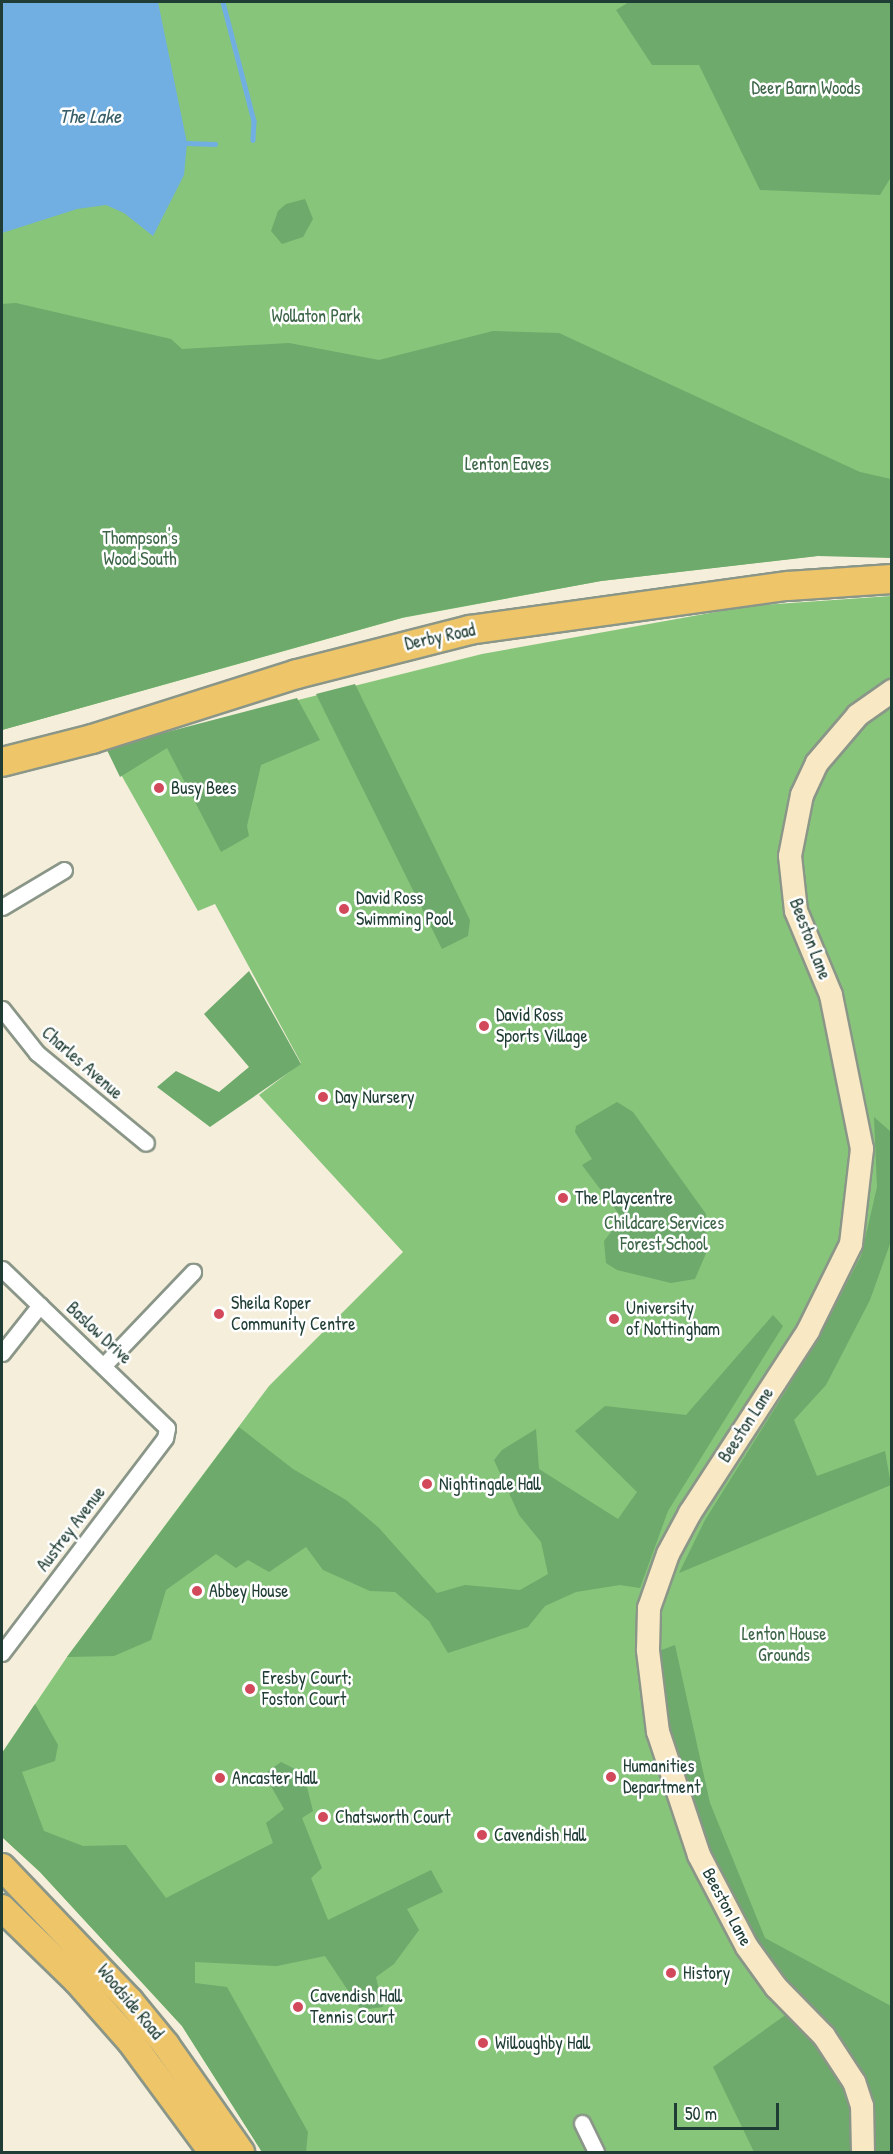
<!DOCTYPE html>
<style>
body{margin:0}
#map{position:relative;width:893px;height:2154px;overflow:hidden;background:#f4eedb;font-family:"Patrick Hand",sans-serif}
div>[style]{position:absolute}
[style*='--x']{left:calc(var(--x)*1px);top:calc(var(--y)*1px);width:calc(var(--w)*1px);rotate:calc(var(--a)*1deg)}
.green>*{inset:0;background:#87c57b}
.forest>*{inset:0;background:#6daa6b}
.water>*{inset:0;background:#71afe3}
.stream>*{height:4.5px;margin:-2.25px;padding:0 2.25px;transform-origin:2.25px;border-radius:2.25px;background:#71afe3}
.roads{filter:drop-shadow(2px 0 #8a9688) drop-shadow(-2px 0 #8a9688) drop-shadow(0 2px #8a9688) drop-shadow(0 -2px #8a9688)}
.street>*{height:15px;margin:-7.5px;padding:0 7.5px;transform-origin:7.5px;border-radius:7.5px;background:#fff}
.secondary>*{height:22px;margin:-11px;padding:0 11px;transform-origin:11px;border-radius:11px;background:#f8e8c3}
.primary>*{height:26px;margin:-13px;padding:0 13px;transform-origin:13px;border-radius:13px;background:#eec569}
.highway>*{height:28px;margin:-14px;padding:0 14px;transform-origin:14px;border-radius:14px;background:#eec569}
.dots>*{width:16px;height:16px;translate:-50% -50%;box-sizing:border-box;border:3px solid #fff;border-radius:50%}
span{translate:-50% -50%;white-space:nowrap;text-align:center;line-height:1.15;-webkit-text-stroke:5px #fff;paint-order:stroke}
.park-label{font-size:18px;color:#3e6649}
.street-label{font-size:18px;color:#1f3d34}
.poi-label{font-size:18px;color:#1f3d34}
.left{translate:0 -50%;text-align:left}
.water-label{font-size:20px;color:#385f69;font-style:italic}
.frame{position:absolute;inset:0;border:3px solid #1f3d34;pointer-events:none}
.scale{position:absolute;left:674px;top:2103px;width:105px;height:27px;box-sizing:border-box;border:3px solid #1f3d34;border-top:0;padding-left:8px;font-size:18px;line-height:21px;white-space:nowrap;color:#1f3d34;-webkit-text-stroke:4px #fff;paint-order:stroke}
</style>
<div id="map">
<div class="green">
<div style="clip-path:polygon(2px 2px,891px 2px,891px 557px,825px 555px,601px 581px,402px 618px,2px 730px)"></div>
<div style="clip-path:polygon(891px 596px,891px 2152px,262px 2152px,182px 2026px,40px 1872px,2px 1837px,2px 1753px,67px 1657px,269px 1386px,403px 1252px,259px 1095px,301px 1063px,215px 904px,198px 911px,106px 748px,482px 654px,749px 606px)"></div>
</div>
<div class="forest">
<div style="clip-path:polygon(629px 2px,891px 2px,891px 177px,880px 195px,760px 190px,699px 65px,652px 65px,616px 10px)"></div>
<div style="clip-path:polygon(305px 199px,313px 219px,303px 237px,282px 244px,271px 231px,278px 211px,286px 204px)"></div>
<div style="clip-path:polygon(16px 303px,171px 339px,182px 349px,289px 343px,379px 360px,493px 331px,559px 333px,860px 472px,891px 479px,891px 558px,818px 556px,601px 581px,405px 617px,2px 730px,2px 304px)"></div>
<div style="clip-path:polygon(355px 684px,470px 920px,468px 936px,442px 949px,316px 694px)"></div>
<div style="clip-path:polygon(297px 698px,320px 740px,261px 765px,247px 826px,249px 836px,221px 852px,167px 748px,120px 777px,106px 748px)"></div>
<div style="clip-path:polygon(249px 971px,301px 1064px,210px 1127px,157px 1087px,176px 1071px,219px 1092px,249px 1067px,204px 1014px)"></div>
<div style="clip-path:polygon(617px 1102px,633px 1112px,706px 1214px,707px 1251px,695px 1279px,671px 1283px,617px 1270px,606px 1263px,604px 1241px,622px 1218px,582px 1165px,592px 1159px,575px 1132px,576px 1126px)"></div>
<div style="clip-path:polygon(874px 1117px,891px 1132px,891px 1241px,870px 1300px,826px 1385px,794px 1420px,817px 1476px,885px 1451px,891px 1485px,679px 1573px,705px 1520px,817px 1341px,861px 1256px,877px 1187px)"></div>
<div style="clip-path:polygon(773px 1315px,783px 1326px,668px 1511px,640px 1588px,620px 1585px,576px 1592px,545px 1606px,528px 1627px,448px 1653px,429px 1621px,395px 1592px,370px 1591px,323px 1570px,306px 1547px,269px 1572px,248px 1560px,236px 1568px,216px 1554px,166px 1590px,151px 1640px,114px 1656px,67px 1657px,239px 1427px,293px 1469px,346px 1500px,379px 1528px,437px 1593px,465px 1585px,520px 1590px,548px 1574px,541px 1542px,519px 1515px,494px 1460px,502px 1450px,536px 1429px,539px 1469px,618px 1519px,637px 1492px,575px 1431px,605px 1406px,686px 1415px)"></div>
<div style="clip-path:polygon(675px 1645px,710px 1803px,765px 1938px,891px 2006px,891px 2152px,754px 2152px,713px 2067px,805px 2001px,753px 1941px,725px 1900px,665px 1719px,656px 1652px)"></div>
<div style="clip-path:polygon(35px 1704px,58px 1745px,55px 1761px,22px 1772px,44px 1831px,83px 1846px,126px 1845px,166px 1898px,273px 1843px,266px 1823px,284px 1809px,264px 1774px,281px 1762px,295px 1769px,307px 1787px,313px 1811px,302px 1818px,322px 1868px,311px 1878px,328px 1920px,431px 1870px,443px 1892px,407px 1909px,419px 1930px,394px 1964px,376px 1977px,383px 2007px,361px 2010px,325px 1956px,277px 1966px,195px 1962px,195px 1983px,227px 1987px,308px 2132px,306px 2152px,262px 2152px,182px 2026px,40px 1872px,2px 1837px,2px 1753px)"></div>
</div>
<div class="water">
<div style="clip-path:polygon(2px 2px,158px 2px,187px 143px,184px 175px,153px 236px,124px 213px,106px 205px,77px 209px,2px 233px)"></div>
</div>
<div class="stream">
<div style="--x:223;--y:2;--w:123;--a:75.4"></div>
<div style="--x:254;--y:121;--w:19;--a:93"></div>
<div style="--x:187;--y:143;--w:28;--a:2"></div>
</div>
<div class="roads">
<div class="street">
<div style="--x:2;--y:907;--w:72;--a:-30.8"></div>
<div style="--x:2;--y:1009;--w:56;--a:51.5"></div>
<div style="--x:37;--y:1053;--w:141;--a:39.5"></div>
<div style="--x:2;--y:1269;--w:229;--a:43.9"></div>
<div style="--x:167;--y:1428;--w:10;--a:101"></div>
<div style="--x:165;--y:1438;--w:270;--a:127.2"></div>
<div style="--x:2;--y:1353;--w:61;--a:-51.6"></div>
<div style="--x:104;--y:1365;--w:129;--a:-46.3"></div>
<div style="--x:582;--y:2123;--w:32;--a:64"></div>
</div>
<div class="secondary">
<div style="--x:863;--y:2152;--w:46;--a:-91.2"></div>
<div style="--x:862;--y:2106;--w:25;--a:-108"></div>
<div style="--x:854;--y:2082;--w:55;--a:-123.1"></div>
<div style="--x:824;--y:2036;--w:69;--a:-134.4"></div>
<div style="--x:776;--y:1987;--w:49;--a:-125.9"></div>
<div style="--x:747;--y:1947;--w:104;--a:-117.6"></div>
<div style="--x:699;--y:1855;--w:130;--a:-108.4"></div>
<div style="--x:658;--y:1732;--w:83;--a:-97"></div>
<div style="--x:648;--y:1650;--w:42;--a:-88.6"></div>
<div style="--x:649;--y:1608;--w:57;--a:-70.6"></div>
<div style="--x:668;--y:1554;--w:47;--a:-61.8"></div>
<div style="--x:690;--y:1513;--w:217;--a:-57"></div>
<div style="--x:808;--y:1331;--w:97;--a:-63.7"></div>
<div style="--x:851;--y:1244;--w:96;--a:-83.4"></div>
<div style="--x:862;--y:1149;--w:157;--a:-101.4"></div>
<div style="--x:831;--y:995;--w:91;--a:-112.6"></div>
<div style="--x:796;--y:911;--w:55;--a:-96.2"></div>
<div style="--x:790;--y:856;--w:62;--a:-78.9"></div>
<div style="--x:802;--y:795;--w:35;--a:-65"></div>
<div style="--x:817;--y:763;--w:63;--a:-49.5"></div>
<div style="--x:858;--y:715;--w:42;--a:-35.2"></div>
</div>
<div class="primary">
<div style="--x:2;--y:1867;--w:185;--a:46.3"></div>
<div style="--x:130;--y:2001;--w:57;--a:50.7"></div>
<div style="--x:166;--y:2045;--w:131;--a:55"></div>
<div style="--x:2;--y:1908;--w:105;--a:44.2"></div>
<div style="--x:77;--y:1981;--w:81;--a:48.5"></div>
<div style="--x:131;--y:2042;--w:137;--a:53.6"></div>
</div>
<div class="highway">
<div style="--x:2;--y:762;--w:93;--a:-14.3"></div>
<div style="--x:92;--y:739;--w:215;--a:-17.6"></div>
<div style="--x:297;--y:674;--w:178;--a:-14.3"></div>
<div style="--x:469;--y:630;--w:322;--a:-7.9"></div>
<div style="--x:788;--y:586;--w:104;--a:-3.9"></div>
</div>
</div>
<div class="dots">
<div style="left:159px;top:788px;background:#d1495b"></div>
<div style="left:344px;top:909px;background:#d1495b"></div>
<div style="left:484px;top:1026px;background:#d1495b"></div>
<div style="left:323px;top:1097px;background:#d1495b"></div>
<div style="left:563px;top:1198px;background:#d1495b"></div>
<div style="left:219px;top:1314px;background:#d1495b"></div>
<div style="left:614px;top:1319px;background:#d1495b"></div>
<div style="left:427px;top:1484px;background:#d1495b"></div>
<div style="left:197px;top:1591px;background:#d1495b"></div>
<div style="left:250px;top:1689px;background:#d1495b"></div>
<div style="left:611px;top:1777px;background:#d1495b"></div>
<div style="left:220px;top:1778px;background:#d1495b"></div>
<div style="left:323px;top:1817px;background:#d1495b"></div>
<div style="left:482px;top:1835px;background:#d1495b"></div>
<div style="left:671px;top:1973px;background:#d1495b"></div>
<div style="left:298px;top:2007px;background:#d1495b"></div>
<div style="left:483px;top:2043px;background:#d1495b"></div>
</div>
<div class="park-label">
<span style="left:806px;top:88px">Deer Barn Woods</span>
<span style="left:316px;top:316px">Wollaton Park</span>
<span style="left:507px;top:464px">Lenton Eaves</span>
<span style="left:140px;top:549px">Thompson's<br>Wood South</span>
<span style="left:664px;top:1234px">Childcare Services<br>Forest School</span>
<span style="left:784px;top:1645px">Lenton House<br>Grounds</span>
</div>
<div class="street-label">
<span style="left:440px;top:637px;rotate:-12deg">Derby Road</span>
<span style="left:810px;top:939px;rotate:69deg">Beeston Lane</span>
<span style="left:82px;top:1063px;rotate:41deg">Charles Avenue</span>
<span style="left:99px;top:1333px;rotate:43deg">Baslow Drive</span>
<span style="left:746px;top:1425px;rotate:-57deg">Beeston Lane</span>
<span style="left:71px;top:1529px;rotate:-53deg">Austrey Avenue</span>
<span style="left:727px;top:1907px;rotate:62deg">Beeston Lane</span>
<span style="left:130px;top:2002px;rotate:50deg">Woodside Road</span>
</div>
<div class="poi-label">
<span class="left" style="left:171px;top:788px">Busy Bees</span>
<span class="left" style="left:356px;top:909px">David Ross<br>Swimming Pool</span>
<span class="left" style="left:496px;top:1026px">David Ross<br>Sports Village</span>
<span class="left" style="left:335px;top:1097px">Day Nursery</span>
<span class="left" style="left:575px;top:1198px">The Playcentre</span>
<span class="left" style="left:231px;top:1314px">Sheila Roper<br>Community Centre</span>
<span class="left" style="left:626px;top:1319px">University<br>of Nottingham</span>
<span class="left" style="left:439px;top:1484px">Nightingale Hall</span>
<span class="left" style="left:209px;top:1591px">Abbey House</span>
<span class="left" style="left:262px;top:1689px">Eresby Court;<br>Foston Court</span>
<span class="left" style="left:623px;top:1777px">Humanities<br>Department</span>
<span class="left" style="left:232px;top:1778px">Ancaster Hall</span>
<span class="left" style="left:335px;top:1817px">Chatsworth Court</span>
<span class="left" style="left:494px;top:1835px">Cavendish Hall</span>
<span class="left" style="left:683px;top:1973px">History</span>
<span class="left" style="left:310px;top:2007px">Cavendish Hall<br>Tennis Court</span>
<span class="left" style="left:495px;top:2043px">Willoughby Hall</span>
</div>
<div class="water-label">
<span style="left:90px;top:115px">The Lake</span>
</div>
<div class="frame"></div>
<div class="scale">50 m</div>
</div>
